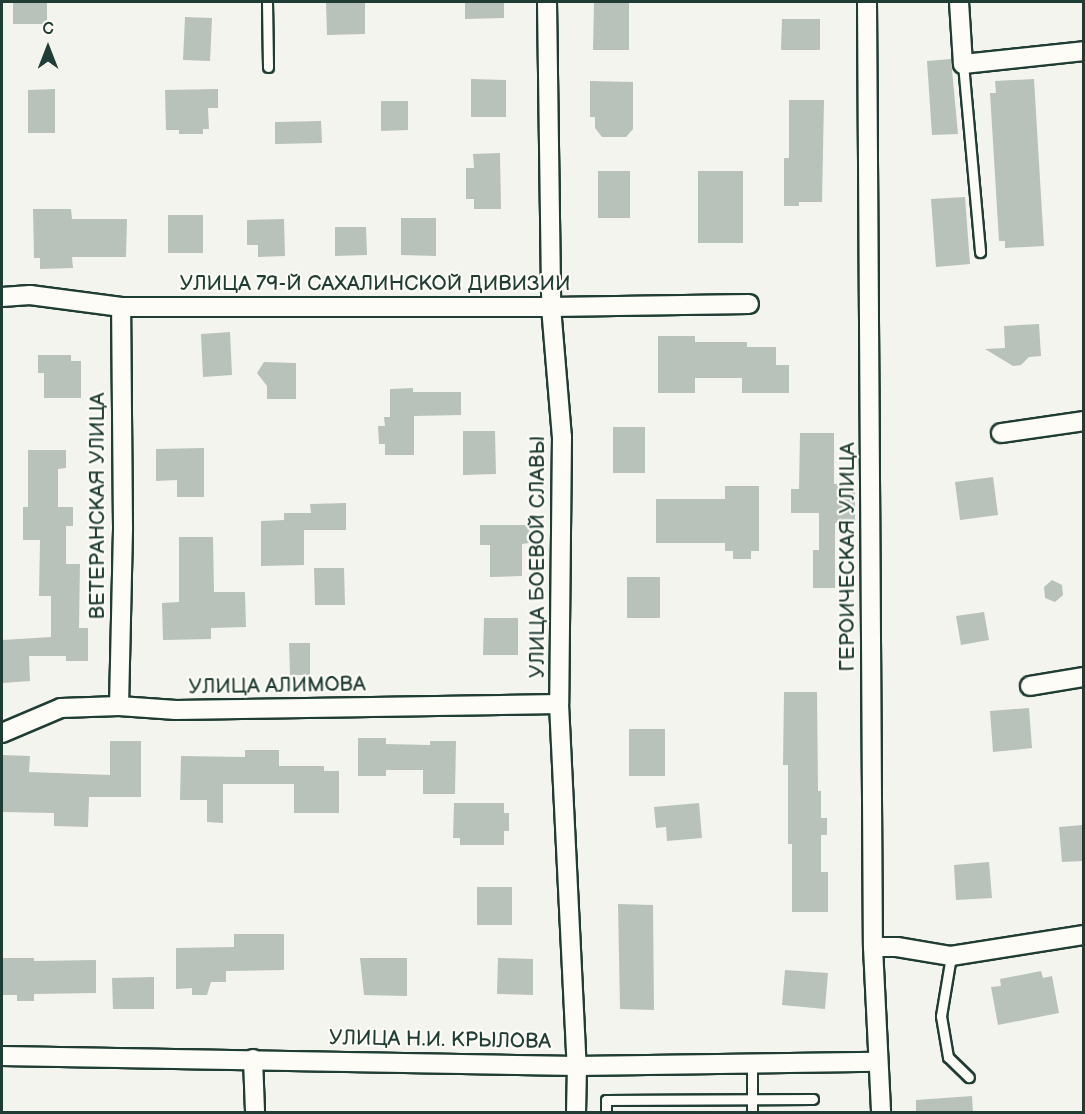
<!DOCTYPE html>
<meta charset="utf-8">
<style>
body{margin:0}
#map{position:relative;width:1085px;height:1114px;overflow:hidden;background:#f4f4ef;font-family:"Balsamiq Sans",sans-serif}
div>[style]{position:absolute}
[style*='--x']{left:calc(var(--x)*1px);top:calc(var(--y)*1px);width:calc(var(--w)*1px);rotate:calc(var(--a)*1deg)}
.building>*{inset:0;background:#b9c1bb}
.roads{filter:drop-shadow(2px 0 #1f3d34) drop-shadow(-2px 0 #1f3d34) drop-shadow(0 2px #1f3d34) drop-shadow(0 -2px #1f3d34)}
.service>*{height:9px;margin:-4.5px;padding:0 4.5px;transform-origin:4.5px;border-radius:4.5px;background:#fdfcf7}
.minor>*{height:18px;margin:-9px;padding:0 9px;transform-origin:9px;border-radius:9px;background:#fdfcf7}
span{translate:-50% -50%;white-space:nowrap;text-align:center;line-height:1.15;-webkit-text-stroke:4.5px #fdfcf7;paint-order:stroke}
.street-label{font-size:21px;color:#1f3d34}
.frame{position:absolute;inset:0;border:3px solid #1f3d34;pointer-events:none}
.north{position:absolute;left:18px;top:18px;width:60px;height:60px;-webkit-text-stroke:4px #fdfcf7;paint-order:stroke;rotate:0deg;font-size:16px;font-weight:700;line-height:24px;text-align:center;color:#1f3d34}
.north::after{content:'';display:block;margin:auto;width:21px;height:27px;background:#1f3d34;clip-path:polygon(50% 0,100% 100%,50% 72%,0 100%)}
</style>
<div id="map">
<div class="building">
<div style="clip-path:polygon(13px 2px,47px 2px,47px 24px,13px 24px)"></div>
<div style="clip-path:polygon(326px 2px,365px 2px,365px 34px,327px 35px)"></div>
<div style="clip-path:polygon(465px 2px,504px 2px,504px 18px,465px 19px)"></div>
<div style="clip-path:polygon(594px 2px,629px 3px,629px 50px,593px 50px)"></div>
<div style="clip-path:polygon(185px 17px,212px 18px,210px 61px,183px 60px)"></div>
<div style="clip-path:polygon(782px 19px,820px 19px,820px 50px,781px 50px)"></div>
<div style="clip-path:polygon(951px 59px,958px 134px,932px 135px,927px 61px)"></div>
<div style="clip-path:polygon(471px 79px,506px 80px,506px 117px,471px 117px)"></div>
<div style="clip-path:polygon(1034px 79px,1044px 246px,1005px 248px,1005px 241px,999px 241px,990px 93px,996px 93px,995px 81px)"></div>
<div style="clip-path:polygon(590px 81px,633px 82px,633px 129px,626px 137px,602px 137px,595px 128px,595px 117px,590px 117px)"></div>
<div style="clip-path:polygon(55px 89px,55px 133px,28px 133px,28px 90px)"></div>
<div style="clip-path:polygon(218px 89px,218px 108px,208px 108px,209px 129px,203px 129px,203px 134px,179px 134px,179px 130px,166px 130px,165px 90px)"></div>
<div style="clip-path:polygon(789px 100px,824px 100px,822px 202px,799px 202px,799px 206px,784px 206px,784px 158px,789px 158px)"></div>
<div style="clip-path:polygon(381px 101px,408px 101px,408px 130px,381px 131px)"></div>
<div style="clip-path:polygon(321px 121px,322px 143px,275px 144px,275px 122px)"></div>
<div style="clip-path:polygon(500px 153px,501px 209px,474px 209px,474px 199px,466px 199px,466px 168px,474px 168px,473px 154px)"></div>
<div style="clip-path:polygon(598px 171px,630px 171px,630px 218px,598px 218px)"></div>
<div style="clip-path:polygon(698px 171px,743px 171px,743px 243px,698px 243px)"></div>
<div style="clip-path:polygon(965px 197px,970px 264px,936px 267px,931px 199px)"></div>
<div style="clip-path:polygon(33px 209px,71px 209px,72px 219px,127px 219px,126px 257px,72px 257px,73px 268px,40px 269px,40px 258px,34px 258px)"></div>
<div style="clip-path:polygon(168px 215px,203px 215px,203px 253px,168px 253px)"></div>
<div style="clip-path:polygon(401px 218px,436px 218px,436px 256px,401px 255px)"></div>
<div style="clip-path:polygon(284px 219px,285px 256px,258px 257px,258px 245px,247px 245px,247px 220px)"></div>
<div style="clip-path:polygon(335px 227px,366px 227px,367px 255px,335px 256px)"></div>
<div style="clip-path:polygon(1039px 324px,1041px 356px,1029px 357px,1021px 365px,1013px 366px,985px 349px,1005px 348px,1004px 326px)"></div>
<div style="clip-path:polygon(230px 332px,232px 375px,203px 377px,201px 334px)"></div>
<div style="clip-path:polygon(658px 336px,695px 336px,695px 342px,747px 342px,747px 347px,776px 347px,776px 365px,789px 365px,789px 393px,742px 393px,742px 378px,695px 378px,695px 393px,658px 393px)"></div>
<div style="clip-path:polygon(38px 355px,71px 355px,71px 361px,81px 361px,81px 398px,44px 398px,44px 373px,38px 373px)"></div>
<div style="clip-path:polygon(264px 362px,296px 363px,296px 399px,267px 399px,267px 386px,257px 373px)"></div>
<div style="clip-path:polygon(413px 388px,413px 392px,461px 392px,461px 415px,414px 416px,414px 455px,385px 455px,385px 444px,379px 444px,378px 426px,385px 426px,384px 417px,390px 417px,390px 389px)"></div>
<div style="clip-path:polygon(613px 427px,645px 427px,645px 473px,613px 473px)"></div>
<div style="clip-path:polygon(463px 431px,495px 431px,496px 474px,463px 475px)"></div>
<div style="clip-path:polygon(800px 433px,834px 433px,834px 484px,855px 484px,855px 523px,835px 523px,835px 588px,813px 588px,813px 550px,819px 550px,819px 513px,791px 513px,791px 489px,799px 489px)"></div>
<div style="clip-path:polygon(204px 448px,204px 497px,177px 497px,177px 480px,156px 481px,156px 449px)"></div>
<div style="clip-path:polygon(28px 450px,66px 450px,66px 468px,58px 469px,58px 507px,73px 507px,73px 526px,66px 526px,66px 564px,80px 564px,79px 628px,88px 628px,88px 661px,66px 661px,66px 656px,29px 656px,30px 681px,3px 683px,2px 640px,51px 637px,51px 596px,39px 596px,40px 540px,23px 540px,23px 507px,28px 507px)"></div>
<div style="clip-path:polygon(993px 477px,998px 515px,960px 520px,955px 482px)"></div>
<div style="clip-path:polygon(725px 486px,759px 486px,759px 551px,751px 551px,751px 559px,733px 559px,733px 551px,725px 551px,725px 543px,656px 543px,656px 499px,725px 499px)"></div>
<div style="clip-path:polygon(346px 503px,346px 530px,304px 530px,304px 565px,261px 566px,261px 521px,284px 520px,284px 513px,311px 513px,310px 504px)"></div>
<div style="clip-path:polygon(480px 525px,529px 525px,530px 543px,522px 544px,522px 576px,490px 577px,490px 545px,480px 545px)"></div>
<div style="clip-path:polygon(179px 537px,213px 537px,214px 592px,245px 592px,246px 627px,211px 628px,211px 639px,163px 640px,162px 603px,179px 602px)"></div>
<div style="clip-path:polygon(314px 568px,344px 568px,345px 605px,315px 605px)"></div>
<div style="clip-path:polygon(627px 577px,660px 577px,660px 618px,627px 618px)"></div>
<div style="clip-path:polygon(1052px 580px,1062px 585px,1063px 595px,1055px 602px,1045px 598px,1044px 587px)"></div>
<div style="clip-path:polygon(984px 612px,989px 640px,961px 645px,956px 616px)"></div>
<div style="clip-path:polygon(484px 618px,518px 618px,518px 655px,483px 655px)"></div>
<div style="clip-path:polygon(289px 643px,310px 643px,310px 675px,290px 675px)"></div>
<div style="clip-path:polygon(784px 692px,817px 692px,818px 791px,821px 791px,821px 818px,827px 818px,827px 835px,821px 835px,821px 872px,828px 872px,828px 912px,792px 912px,792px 844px,788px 844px,788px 765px,783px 765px)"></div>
<div style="clip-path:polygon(1029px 708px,1032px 748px,993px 752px,990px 711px)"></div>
<div style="clip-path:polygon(629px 729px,665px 729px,665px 776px,629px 776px)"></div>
<div style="clip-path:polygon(358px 738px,386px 738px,386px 744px,430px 745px,430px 741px,456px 741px,455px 794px,423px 794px,423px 770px,386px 770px,386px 776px,358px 776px)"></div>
<div style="clip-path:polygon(110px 741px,141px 741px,141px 797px,89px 797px,88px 827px,54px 826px,54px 813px,2px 812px,2px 755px,30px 756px,29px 772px,110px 775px)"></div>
<div style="clip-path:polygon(245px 750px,279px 750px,279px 766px,324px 766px,324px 771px,339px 771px,339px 813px,294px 813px,294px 784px,223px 784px,223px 823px,207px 822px,207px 800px,180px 800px,181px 756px,245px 757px)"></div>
<div style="clip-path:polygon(454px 803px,504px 803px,504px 813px,509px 813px,509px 831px,504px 831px,504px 845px,460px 845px,460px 838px,453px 838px)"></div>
<div style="clip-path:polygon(699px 803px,702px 838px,667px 841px,666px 827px,656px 828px,654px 807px)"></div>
<div style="clip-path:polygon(1083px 825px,1083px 861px,1062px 862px,1059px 827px)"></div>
<div style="clip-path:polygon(989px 862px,992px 898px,956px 900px,954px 865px)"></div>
<div style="clip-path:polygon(477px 887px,512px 887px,512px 925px,477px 925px)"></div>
<div style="clip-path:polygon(618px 904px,653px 905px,654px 1010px,620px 1009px)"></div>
<div style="clip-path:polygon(234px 934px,284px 934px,284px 970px,226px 971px,226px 982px,211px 982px,207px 995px,192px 995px,192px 988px,176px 989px,176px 948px,234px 947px)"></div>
<div style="clip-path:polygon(2px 958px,34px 958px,34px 961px,96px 960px,96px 993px,34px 994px,34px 1001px,17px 1001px,17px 995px,2px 995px)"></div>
<div style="clip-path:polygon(360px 958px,407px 958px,407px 996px,364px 995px)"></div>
<div style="clip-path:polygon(498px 958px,533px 959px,533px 995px,497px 994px)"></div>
<div style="clip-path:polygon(785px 970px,828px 973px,825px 1009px,782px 1005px)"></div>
<div style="clip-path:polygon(1041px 971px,1043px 978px,1052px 976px,1059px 1013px,998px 1025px,991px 987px,1001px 986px,1000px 979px)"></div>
<div style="clip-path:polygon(154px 977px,154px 1009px,113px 1009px,112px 978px)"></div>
<div style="clip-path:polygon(972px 1096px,973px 1113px,916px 1113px,916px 1100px)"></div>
</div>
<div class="roads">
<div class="service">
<div style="--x:267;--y:2;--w:65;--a:89.1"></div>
<div style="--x:963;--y:64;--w:189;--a:84.8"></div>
<div style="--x:951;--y:956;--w:61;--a:99.5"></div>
<div style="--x:941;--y:1016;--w:42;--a:80.3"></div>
<div style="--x:948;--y:1057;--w:29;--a:44"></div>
<div style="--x:752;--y:1064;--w:48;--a:90"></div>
<div style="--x:606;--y:1112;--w:12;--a:-90"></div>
<div style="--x:606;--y:1100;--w:207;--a:-0.3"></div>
</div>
<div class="minor">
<div style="--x:547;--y:2;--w:305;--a:89.2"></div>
<div style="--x:551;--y:307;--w:130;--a:85.2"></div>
<div style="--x:562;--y:437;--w:267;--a:90.6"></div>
<div style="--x:559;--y:704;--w:362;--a:87.2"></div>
<div style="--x:577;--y:1066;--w:46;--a:91.2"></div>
<div style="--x:867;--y:2;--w:945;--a:89.64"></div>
<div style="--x:873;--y:947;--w:165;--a:87.2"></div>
<div style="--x:959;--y:2;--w:62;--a:86.3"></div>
<div style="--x:963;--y:64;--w:122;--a:-6.1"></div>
<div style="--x:2;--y:297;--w:28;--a:-4"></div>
<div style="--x:30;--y:295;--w:92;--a:7.5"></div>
<div style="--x:121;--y:307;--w:430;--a:0"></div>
<div style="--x:551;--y:307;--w:198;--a:-0.9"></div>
<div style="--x:1001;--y:433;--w:84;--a:-8.2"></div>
<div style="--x:1030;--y:686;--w:55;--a:-9.5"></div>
<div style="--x:119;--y:706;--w:179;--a:-88.7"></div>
<div style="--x:123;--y:527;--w:220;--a:-90.5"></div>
<div style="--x:2;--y:733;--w:64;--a:-23"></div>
<div style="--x:61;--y:708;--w:58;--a:-2"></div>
<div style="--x:119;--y:706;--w:57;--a:4"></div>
<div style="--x:176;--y:710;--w:383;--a:-0.9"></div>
<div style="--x:873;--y:947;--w:24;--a:0"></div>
<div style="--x:897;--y:947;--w:55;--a:9.5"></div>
<div style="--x:951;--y:956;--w:135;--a:-9"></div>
<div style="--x:2;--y:1056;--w:575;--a:1"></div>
<div style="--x:577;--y:1066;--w:300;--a:-0.8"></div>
<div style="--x:253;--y:1059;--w:53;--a:87.8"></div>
</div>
</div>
<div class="street-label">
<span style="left:375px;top:284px">УЛИЦА 79-Й САХАЛИНСКОЙ ДИВИЗИИ</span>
<span style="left:98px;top:506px;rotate:-90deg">ВЕТЕРАНСКАЯ УЛИЦА</span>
<span style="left:538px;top:557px;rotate:-90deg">УЛИЦА БОЕВОЙ СЛАВЫ</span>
<span style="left:848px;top:557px;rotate:-90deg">ГЕРОИЧЕСКАЯ УЛИЦА</span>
<span style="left:277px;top:686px;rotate:-1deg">УЛИЦА АЛИМОВА</span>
<span style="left:440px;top:1040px;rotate:1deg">УЛИЦА Н.И. КРЫЛОВА</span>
</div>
<div class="frame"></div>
<div class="north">С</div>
</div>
